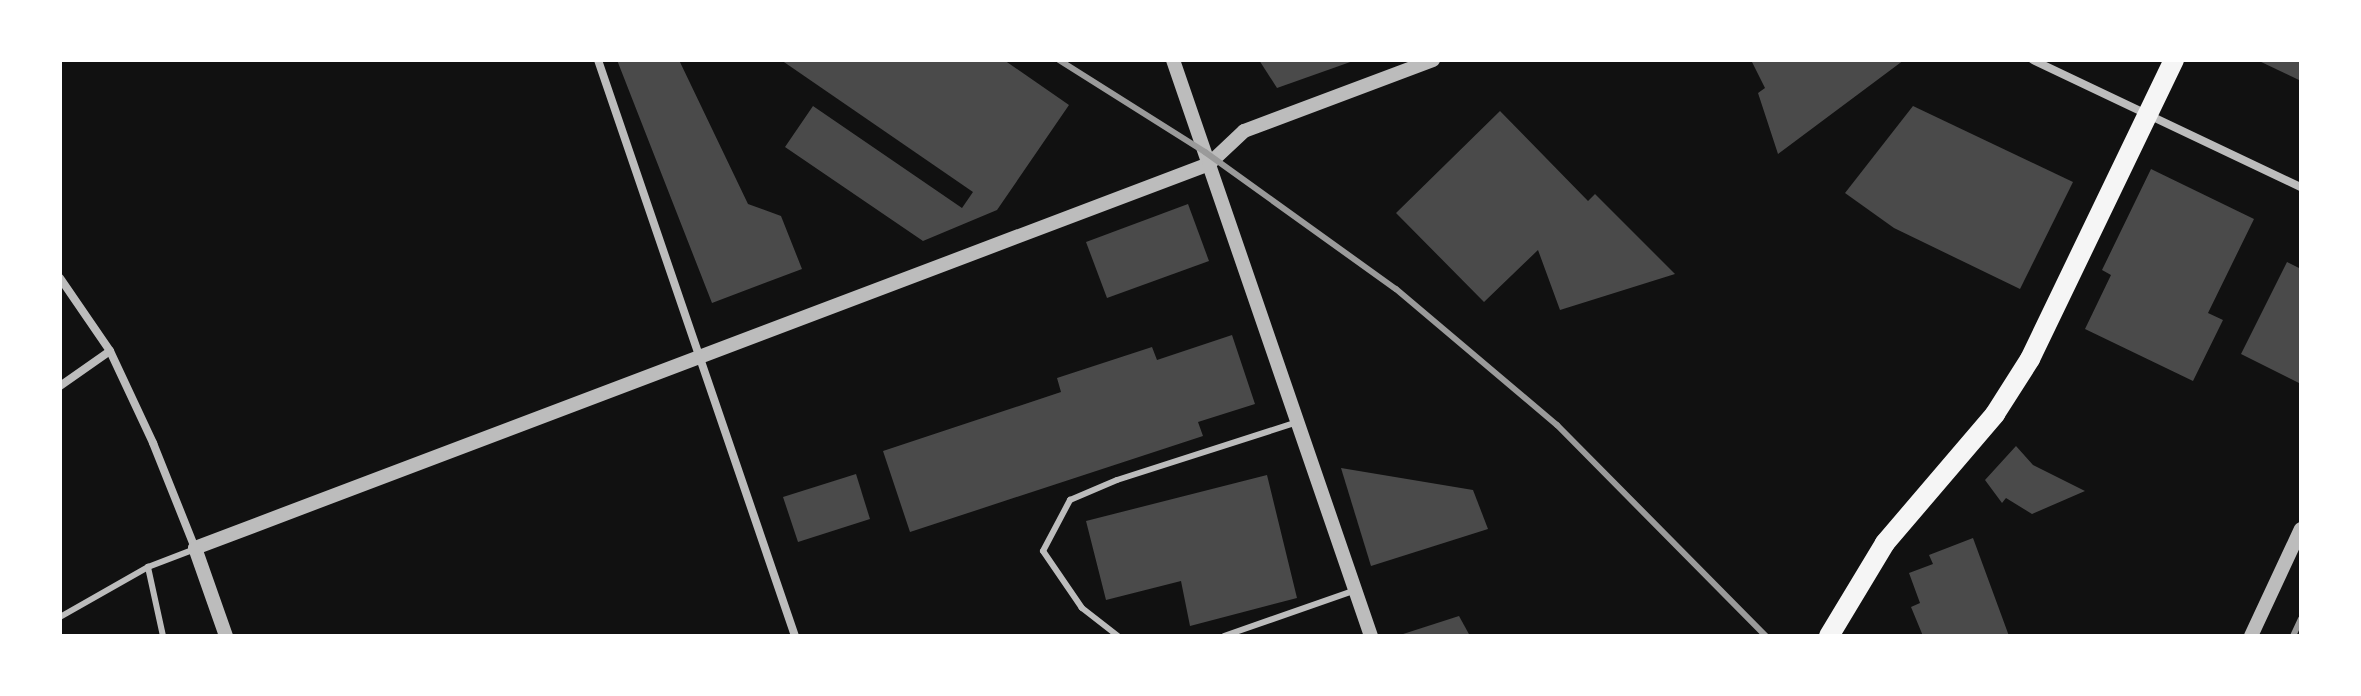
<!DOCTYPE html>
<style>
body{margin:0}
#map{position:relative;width:2361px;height:696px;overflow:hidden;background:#111;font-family:"Open Sans",sans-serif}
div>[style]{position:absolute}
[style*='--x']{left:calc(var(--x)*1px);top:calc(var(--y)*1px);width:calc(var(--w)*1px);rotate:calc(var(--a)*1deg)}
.building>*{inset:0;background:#4a4a4a}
.service>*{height:6px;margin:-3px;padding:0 3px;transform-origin:3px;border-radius:3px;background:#bcbcbc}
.minor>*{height:8px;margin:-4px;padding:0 4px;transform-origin:4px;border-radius:4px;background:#bcbcbc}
.tertiary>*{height:14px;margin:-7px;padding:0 7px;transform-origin:7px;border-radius:7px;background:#bcbcbc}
.primary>*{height:20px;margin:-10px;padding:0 10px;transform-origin:10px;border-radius:10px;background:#f5f5f5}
.rail>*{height:6px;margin:-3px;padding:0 3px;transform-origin:3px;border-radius:3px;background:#9a9a9a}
span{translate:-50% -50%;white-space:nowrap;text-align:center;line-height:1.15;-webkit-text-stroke:7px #fff;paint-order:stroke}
.frame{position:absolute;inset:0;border:62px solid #fff;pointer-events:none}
</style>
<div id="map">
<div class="building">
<div style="clip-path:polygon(617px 60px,679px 60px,748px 204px,781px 216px,802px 269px,712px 303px)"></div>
<div style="clip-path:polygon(781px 60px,1004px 60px,1069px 105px,997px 210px,923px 241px,785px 147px,813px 106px,962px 208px,973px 192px)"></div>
<div style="clip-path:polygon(1259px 60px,1356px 60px,1277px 88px)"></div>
<div style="clip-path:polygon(1751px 60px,1904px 60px,1778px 154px,1758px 93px,1765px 88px)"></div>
<div style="clip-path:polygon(2257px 60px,2301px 60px,2301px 81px)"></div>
<div style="clip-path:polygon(1913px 106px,2073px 182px,2020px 289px,1894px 228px,1845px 193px)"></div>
<div style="clip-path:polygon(1500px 111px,1588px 201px,1595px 194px,1675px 274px,1560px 310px,1538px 250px,1484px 302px,1396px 213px)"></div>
<div style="clip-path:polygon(2151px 169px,2254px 219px,2208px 313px,2223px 320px,2193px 381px,2085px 329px,2111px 275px,2102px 270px)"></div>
<div style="clip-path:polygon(1188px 204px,1209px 261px,1107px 298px,1086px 242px)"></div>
<div style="clip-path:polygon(2287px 262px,2301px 269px,2301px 384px,2241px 354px)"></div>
<div style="clip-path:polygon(1232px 335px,1255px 404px,1198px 422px,1203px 436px,910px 532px,883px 451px,1061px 392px,1057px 378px,1152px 347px,1157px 360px)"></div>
<div style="clip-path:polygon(2016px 446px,2033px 465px,2085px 491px,2032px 514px,2006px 498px,2002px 503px,1985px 480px)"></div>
<div style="clip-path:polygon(1341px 468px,1473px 490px,1488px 529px,1371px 566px)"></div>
<div style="clip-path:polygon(856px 474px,870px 519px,798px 542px,783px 497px)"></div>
<div style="clip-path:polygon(1267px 475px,1297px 598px,1190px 626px,1181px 581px,1106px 600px,1086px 521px)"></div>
<div style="clip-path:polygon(1973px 538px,2009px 636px,1923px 636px,1911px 607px,1920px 603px,1909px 573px,1933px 564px,1929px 555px)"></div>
<div style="clip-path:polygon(1459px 616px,1470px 636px,1400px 636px,1400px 635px)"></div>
</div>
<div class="service">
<div style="--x:60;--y:617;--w:101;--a:-29.6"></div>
<div style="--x:163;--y:636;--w:71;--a:-102.3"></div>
<div style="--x:148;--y:567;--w:50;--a:-21"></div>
<div style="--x:1118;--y:636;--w:46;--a:-142.1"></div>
<div style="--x:1082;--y:608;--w:69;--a:-124.4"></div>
<div style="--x:1043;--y:551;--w:58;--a:-62.1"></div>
<div style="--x:1070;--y:500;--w:51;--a:-23.1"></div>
<div style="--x:1117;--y:480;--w:190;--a:-17.8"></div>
<div style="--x:1224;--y:636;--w:137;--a:-19.2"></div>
</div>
<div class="minor">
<div style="--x:598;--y:60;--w:609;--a:71.12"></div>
<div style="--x:2033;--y:60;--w:297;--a:25.4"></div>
<div style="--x:60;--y:278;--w:88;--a:55.6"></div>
<div style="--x:110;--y:351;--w:102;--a:64.9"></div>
<div style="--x:153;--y:443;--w:113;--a:68.2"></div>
<div style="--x:60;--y:386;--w:61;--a:-35"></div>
</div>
<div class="tertiary">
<div style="--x:1173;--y:60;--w:609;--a:71.03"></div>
<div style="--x:226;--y:636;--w:93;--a:-109.4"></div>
<div style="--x:195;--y:548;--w:1084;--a:-20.74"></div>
<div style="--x:1209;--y:164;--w:48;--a:-43.3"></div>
<div style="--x:1244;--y:131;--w:202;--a:-20.6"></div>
<div style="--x:2251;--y:636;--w:118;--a:-65"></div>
</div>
<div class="primary">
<div style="--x:1829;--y:636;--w:109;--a:-58.9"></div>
<div style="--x:1885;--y:543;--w:170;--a:-49.5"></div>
<div style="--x:1995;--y:414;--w:65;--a:-57.5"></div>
<div style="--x:2030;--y:359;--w:332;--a:-64.3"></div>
</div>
<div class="rail">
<div style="--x:1059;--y:60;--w:173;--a:32.2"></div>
<div style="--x:1205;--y:152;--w:235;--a:35.7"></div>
<div style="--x:1396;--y:289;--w:211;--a:40.2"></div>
<div style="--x:1557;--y:425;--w:297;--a:45.3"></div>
<div style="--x:2293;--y:636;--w:19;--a:-65"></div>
</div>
<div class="frame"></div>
</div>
